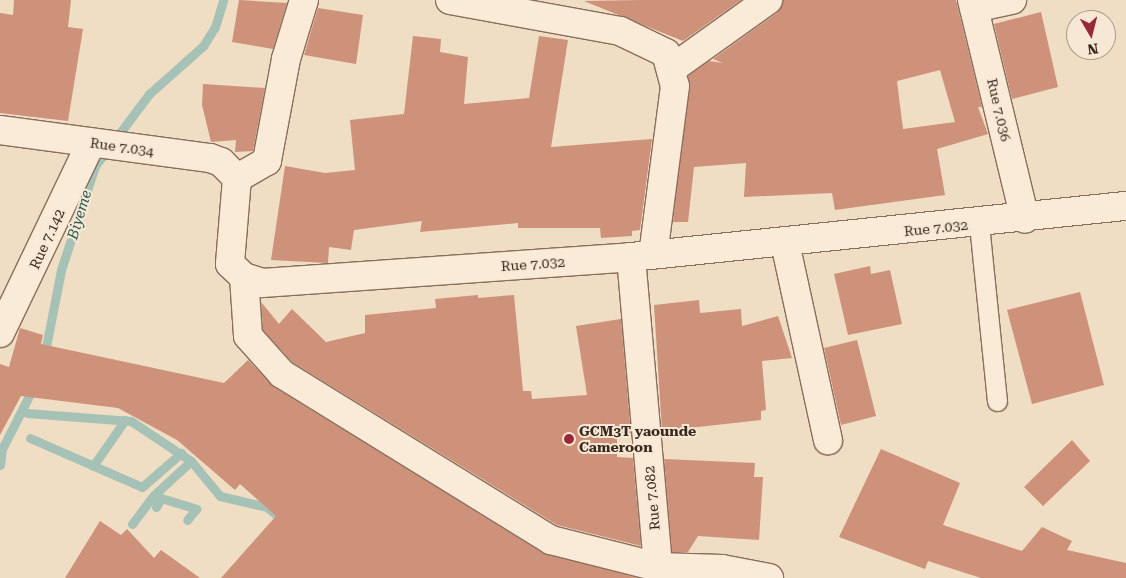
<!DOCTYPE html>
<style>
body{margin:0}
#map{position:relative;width:1126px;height:578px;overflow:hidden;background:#efddc4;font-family:"Roboto Serif",serif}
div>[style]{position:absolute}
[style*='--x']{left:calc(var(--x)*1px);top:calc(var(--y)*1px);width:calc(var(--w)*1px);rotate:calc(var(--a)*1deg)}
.stream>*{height:9px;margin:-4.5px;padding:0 4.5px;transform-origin:4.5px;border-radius:4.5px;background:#a6c2b6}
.building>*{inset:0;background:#ce9179}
.roads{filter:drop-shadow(1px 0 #8a6d5a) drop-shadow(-1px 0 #8a6d5a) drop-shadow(0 1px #8a6d5a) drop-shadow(0 -1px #8a6d5a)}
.service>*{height:19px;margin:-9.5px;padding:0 9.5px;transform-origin:9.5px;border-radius:9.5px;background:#faebd8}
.minor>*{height:28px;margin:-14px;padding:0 14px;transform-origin:14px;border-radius:14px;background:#faebd8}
.dots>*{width:14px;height:14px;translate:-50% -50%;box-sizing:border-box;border:2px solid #f6e8d4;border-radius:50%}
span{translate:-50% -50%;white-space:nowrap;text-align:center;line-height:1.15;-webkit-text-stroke:4px #f6e8d4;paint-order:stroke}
.street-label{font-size:14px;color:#3a281e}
.poi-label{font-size:14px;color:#3a281e;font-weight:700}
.left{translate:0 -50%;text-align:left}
.water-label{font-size:15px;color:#2d5a51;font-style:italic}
.north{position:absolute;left:1066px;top:10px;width:50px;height:50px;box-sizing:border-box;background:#f6e8d4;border:1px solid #ab9b8b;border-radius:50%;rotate:172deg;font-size:14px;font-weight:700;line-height:20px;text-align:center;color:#3a281e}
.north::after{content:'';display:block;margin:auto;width:18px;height:22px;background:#9b2838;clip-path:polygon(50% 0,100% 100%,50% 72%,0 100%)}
</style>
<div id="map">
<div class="stream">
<div style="--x:44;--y:357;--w:89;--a:-78.9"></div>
<div style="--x:61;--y:270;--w:109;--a:-71.9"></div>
<div style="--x:95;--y:166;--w:90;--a:-53.1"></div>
<div style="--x:149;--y:94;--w:72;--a:-41.6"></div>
<div style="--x:203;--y:46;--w:22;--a:-58"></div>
<div style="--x:215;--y:27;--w:28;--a:-73"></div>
<div style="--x:27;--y:413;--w:104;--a:4.4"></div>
<div style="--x:131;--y:421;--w:72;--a:33.7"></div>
<div style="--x:191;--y:461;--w:45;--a:50.4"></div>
<div style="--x:220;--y:496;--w:48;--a:13.2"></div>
<div style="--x:267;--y:507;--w:11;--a:41"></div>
<div style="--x:30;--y:438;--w:122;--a:23.6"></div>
<div style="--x:142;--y:487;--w:52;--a:-41.1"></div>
<div style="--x:0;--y:465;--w:16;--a:-83"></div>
<div style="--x:2;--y:449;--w:68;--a:-63.1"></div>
<div style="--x:93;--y:466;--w:56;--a:-55.2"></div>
<div style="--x:156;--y:507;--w:10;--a:-61"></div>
<div style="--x:161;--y:498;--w:37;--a:17"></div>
<div style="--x:196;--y:509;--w:14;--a:129"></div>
<div style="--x:132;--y:524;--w:36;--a:-53"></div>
<div style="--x:154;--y:495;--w:50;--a:-42.6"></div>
</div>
<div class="building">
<div style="clip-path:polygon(14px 0,71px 0,68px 27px,83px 29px,68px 121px,0 113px,0 13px,13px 15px)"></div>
<div style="clip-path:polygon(239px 0,287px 3px,273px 49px,232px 42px)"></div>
<div style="clip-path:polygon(640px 0,741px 0,683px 41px,584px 1px)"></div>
<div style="clip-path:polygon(evenodd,783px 0,956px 0,982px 107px,978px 107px,988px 134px,937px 149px,945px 195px,835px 210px,832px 193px,744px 197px,746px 163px,694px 167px,688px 222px,673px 222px,688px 76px,709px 61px,723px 63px,713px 59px,777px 13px,783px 0,940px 70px,955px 122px,903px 129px,897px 81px,940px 70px)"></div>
<div style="clip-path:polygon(318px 8px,363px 15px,356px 64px,304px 55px)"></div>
<div style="clip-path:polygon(1041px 12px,1058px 87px,1012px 99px,994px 24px)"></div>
<div style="clip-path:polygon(413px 36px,441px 39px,440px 52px,468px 57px,464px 104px,529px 98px,539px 36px,568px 40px,551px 147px,652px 139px,640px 230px,632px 231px,632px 236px,601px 238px,600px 228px,518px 228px,518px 223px,420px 232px,422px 221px,354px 230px,351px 250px,329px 247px,328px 263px,271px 260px,285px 166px,325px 173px,355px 170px,350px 120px,404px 114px)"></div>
<div style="clip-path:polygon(203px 84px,265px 88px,253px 151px,235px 152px,236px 140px,211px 142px,202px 105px)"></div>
<div style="clip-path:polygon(870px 266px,871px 274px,890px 270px,902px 324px,848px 335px,834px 274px)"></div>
<div style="clip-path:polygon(1080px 292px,1104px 385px,1032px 404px,1007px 310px)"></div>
<div style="clip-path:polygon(478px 295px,478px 298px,514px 295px,523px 391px,531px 391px,532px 399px,587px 395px,576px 326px,621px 319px,631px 434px,617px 436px,617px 457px,633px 458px,641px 546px,557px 525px,292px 362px,263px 330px,261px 302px,279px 324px,292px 309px,326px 342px,365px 333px,365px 315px,436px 308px,435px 299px)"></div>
<div style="clip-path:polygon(699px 300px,700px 313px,741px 309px,742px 326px,778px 316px,792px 358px,762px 361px,766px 410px,761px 411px,761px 420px,662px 431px,654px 305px)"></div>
<div style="clip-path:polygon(20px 328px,43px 335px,41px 344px,224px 383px,248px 360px,274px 387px,543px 553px,638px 578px,221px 578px,276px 516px,240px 484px,235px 490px,177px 440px,118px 408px,21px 396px,0 435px,0 364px,9px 367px)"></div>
<div style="clip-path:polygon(857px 340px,876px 416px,841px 425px,824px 348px)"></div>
<div style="clip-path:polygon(1072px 440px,1090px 461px,1043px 506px,1024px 487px)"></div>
<div style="clip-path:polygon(881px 449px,960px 483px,943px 525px,1022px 551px,1042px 527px,1072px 541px,1067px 550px,1126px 563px,1126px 578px,981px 578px,928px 561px,925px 569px,839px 537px)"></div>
<div style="clip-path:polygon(664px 459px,755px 463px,754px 477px,763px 477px,759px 540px,698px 536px,688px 552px,672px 552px)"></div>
<div style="clip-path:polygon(100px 521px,121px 535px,127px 529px,154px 558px,161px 550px,200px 578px,65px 578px)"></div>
</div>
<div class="roads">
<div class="service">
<div style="--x:979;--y:224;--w:178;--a:84.2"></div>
</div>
<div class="minor">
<div style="--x:304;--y:0;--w:62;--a:107"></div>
<div style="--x:286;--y:59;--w:104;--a:100.6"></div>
<div style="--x:267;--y:161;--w:34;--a:150"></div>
<div style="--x:237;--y:178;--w:86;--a:94.7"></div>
<div style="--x:230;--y:264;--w:19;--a:43"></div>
<div style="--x:244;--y:277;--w:19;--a:18"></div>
<div style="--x:262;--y:283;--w:370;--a:-4"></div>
<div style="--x:631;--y:257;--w:498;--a:-5.9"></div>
<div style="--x:450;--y:0;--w:173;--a:10.3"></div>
<div style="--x:620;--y:31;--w:51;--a:25.6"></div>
<div style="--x:666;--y:53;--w:34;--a:75"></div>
<div style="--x:675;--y:86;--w:170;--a:97.4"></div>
<div style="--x:972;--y:0;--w:225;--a:76.4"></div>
<div style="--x:974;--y:8;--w:39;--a:-12"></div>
<div style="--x:673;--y:68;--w:117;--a:-35.6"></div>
<div style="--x:0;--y:130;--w:212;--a:7.6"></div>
<div style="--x:210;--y:158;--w:12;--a:20"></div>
<div style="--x:221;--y:162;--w:23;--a:45"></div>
<div style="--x:785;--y:243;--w:202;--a:77.7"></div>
<div style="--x:631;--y:257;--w:311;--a:85"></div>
<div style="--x:658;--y:567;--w:64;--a:1.8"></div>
<div style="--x:722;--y:569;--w:48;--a:10.8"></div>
<div style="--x:244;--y:277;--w:59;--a:86.1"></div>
<div style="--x:248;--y:336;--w:51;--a:48.2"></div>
<div style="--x:282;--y:374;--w:316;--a:31.7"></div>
<div style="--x:551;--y:540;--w:110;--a:14.2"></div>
<div style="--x:0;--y:333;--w:211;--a:-64.4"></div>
</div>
</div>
<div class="dots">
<div style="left:569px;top:439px;background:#9b2838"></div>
</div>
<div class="street-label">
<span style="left:999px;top:110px;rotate:77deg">Rue 7.036</span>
<span style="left:122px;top:147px;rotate:8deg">Rue 7.034</span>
<span style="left:936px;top:228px;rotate:-6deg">Rue 7.032</span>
<span style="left:47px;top:239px;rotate:-65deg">Rue 7.142</span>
<span style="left:533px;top:264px;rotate:-4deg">Rue 7.032</span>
<span style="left:652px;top:498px;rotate:-95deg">Rue 7.082</span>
</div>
<div class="poi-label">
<span class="left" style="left:579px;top:439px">GCM3T yaounde<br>Cameroon</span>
</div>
<div class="water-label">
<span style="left:80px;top:215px;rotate:-73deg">Biyeme</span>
</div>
<div class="north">N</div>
</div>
